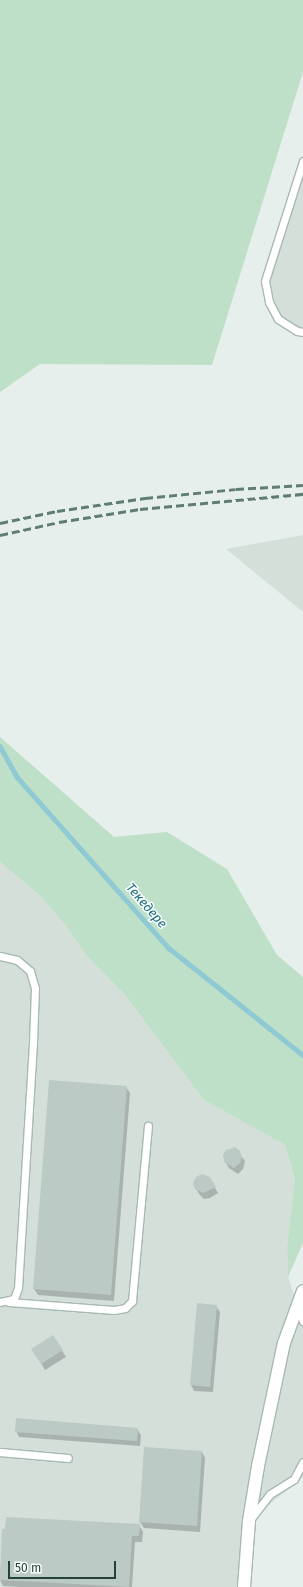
<!DOCTYPE html>
<meta charset="utf-8">
<style>
body{margin:0}
#map{position:relative;width:303px;height:1587px;overflow:hidden;background:#e6efeb;font-family:"Fira Sans",sans-serif}
div>[style]{position:absolute}
[style*='--x']{left:calc(var(--x)*1px);top:calc(var(--y)*1px);width:calc(var(--w)*1px);rotate:calc(var(--a)*1deg)}
.built>*{inset:0;background:#d4dfda}
.green>*{inset:0;background:#bfe0c8}
.shadow>*{inset:0;background:#0003}
.stream>*{height:4.5px;margin:-2.25px;padding:0 2.25px;transform-origin:2.25px;border-radius:2.25px;background:#8ec9d4}
.building>*{inset:0;background:#bbcac4}
.roads{filter:drop-shadow(1px 0 #a8b8b2) drop-shadow(-1px 0 #a8b8b2) drop-shadow(0 1px #a8b8b2) drop-shadow(0 -1px #a8b8b2)}
.lane>*{height:7px;margin:-3.5px;padding:0 3.5px;transform-origin:3.5px;border-radius:3.5px;background:#fff}
.street>*{height:12px;margin:-6px;padding:0 6px;transform-origin:6px;border-radius:6px;background:#fff}
.rail>*{height:3px;margin-top:-1.5px;transform-origin:0;background:repeating-linear-gradient(90deg,#5f7d75 0 8px,transparent 0 12px)}
span{translate:-50% -50%;white-space:nowrap;text-align:center;line-height:1.15;-webkit-text-stroke:3px #f7fbf9;paint-order:stroke}
.water-label{font-size:13px;color:#1c6f80;font-style:italic}
.scale{position:absolute;left:8px;top:1561px;width:108px;height:18px;box-sizing:border-box;border:2px solid #24423a;border-top:0;padding-left:5px;font-size:12px;line-height:14px;white-space:nowrap;color:#24423a;-webkit-text-stroke:3px #f7fbf9;paint-order:stroke}
</style>
<div id="map">
<div class="built">
<div style="clip-path:polygon(303px 161px,303px 332px,278px 319px,265px 282px)"></div>
<div style="clip-path:polygon(303px 535px,303px 612px,226px 549px)"></div>
<div style="clip-path:polygon(0 862px,38px 894px,64px 923px,85px 954px,125px 995px,204px 1100px,285px 1145px,295px 1179px,287px 1247px,288px 1277px,303px 1321px,303px 1477px,249px 1521px,244px 1587px,0 1587px)"></div>
</div>
<div class="green">
<div style="clip-path:polygon(0 0,303px 0,303px 72px,212px 365px,40px 364px,0 392px)"></div>
<div style="clip-path:polygon(0 737px,114px 837px,167px 832px,227px 869px,277px 955px,303px 977px,303px 1243px,288px 1277px,287px 1247px,295px 1179px,285px 1145px,204px 1100px,125px 995px,85px 954px,64px 923px,38px 894px,0 862px)"></div>
</div>
<div class="shadow">
<div style="clip-path:polygon(126px 1087px,130px 1093px,114px 1301px,38px 1295px,34px 1289px)"></div>
<div style="clip-path:polygon(235px 1148px,245px 1161px,243px 1169px,238px 1174px,229px 1168px,225px 1161px)"></div>
<div style="clip-path:polygon(209px 1178px,218px 1193px,210px 1198px,204px 1199px,200px 1195px,196px 1189px)"></div>
<div style="clip-path:polygon(216px 1306px,220px 1312px,213px 1392px,194px 1391px,191px 1385px)"></div>
<div style="clip-path:polygon(53px 1336px,66px 1357px,45px 1370px,36px 1355px)"></div>
<div style="clip-path:polygon(137px 1429px,141px 1435px,140px 1446px,19px 1437px,16px 1431px)"></div>
<div style="clip-path:polygon(202px 1452px,205px 1458px,200px 1532px,144px 1528px,140px 1522px)"></div>
<div style="clip-path:polygon(139px 1525px,143px 1532px,142px 1542px,135px 1542px,132px 1587px,21px 1587px,3px 1586px,0 1580px,3px 1530px)"></div>
</div>
<div class="stream">
<div style="--x:0;--y:746;--w:35;--a:61"></div>
<div style="--x:17;--y:777;--w:229;--a:48.4"></div>
<div style="--x:169;--y:948;--w:171;--a:38.6"></div>
</div>
<div class="building">
<div style="clip-path:polygon(49px 1080px,127px 1086px,111px 1295px,33px 1289px)"></div>
<div style="clip-path:polygon(235px 1147px,240px 1151px,242px 1157px,240px 1163px,234px 1168px,224px 1162px,223px 1155px,226px 1150px)"></div>
<div style="clip-path:polygon(202px 1174px,210px 1177px,216px 1187px,203px 1193px,195px 1189px,193px 1183px,196px 1177px)"></div>
<div style="clip-path:polygon(197px 1303px,217px 1305px,210px 1387px,190px 1385px)"></div>
<div style="clip-path:polygon(53px 1335px,63px 1350px,41px 1364px,31px 1349px)"></div>
<div style="clip-path:polygon(16px 1418px,138px 1428px,137px 1441px,15px 1432px)"></div>
<div style="clip-path:polygon(144px 1447px,202px 1451px,197px 1526px,139px 1522px)"></div>
<div style="clip-path:polygon(6px 1517px,140px 1524px,139px 1536px,132px 1536px,129px 1587px,0 1580px,2px 1529px,5px 1529px)"></div>
</div>
<div class="roads">
<div class="lane">
<div style="--x:303;--y:161;--w:126;--a:107.6"></div>
<div style="--x:265;--y:281;--w:21;--a:79"></div>
<div style="--x:269;--y:302;--w:19;--a:62"></div>
<div style="--x:278;--y:319;--w:22;--a:32"></div>
<div style="--x:297;--y:331;--w:6;--a:9"></div>
<div style="--x:0;--y:956;--w:17;--a:13"></div>
<div style="--x:17;--y:960;--w:17;--a:40"></div>
<div style="--x:30;--y:971;--w:18;--a:74"></div>
<div style="--x:35;--y:988;--w:55;--a:92.1"></div>
<div style="--x:33;--y:1043;--w:245;--a:93.5"></div>
<div style="--x:18;--y:1288;--w:12;--a:110"></div>
<div style="--x:14;--y:1299;--w:14;--a:168"></div>
<div style="--x:9;--y:1302;--w:105;--a:4.4"></div>
<div style="--x:114;--y:1310;--w:11;--a:-10"></div>
<div style="--x:125;--y:1308;--w:10;--a:-45"></div>
<div style="--x:132;--y:1301;--w:176;--a:-84.8"></div>
<div style="--x:298;--y:1306;--w:16;--a:72"></div>
<div style="--x:0;--y:1452;--w:68;--a:5"></div>
<div style="--x:252;--y:1517;--w:29;--a:-52"></div>
<div style="--x:270;--y:1494;--w:28;--a:-32"></div>
<div style="--x:294;--y:1479;--w:19;--a:-62"></div>
</div>
<div class="street">
<div style="--x:244;--y:1587;--w:66;--a:-85.7"></div>
<div style="--x:249;--y:1521;--w:56;--a:-80.7"></div>
<div style="--x:258;--y:1466;--w:126;--a:-78.1"></div>
<div style="--x:284;--y:1343;--w:55;--a:-69.9"></div>
</div>
</div>
<div class="rail">
<div style="--x:0;--y:523;--w:58;--a:-11.9"></div>
<div style="--x:57;--y:511;--w:89;--a:-8.4"></div>
<div style="--x:145;--y:498;--w:91;--a:-5.6"></div>
<div style="--x:236;--y:489;--w:67;--a:-3.4"></div>
<div style="--x:0;--y:535;--w:60;--a:-12.4"></div>
<div style="--x:59;--y:522;--w:82;--a:-9.1"></div>
<div style="--x:140;--y:509;--w:164;--a:-5.3"></div>
</div>
<div class="water-label">
<span style="left:146px;top:906px;rotate:49deg">Текедере</span>
</div>
<div class="scale">50 m</div>
</div>
